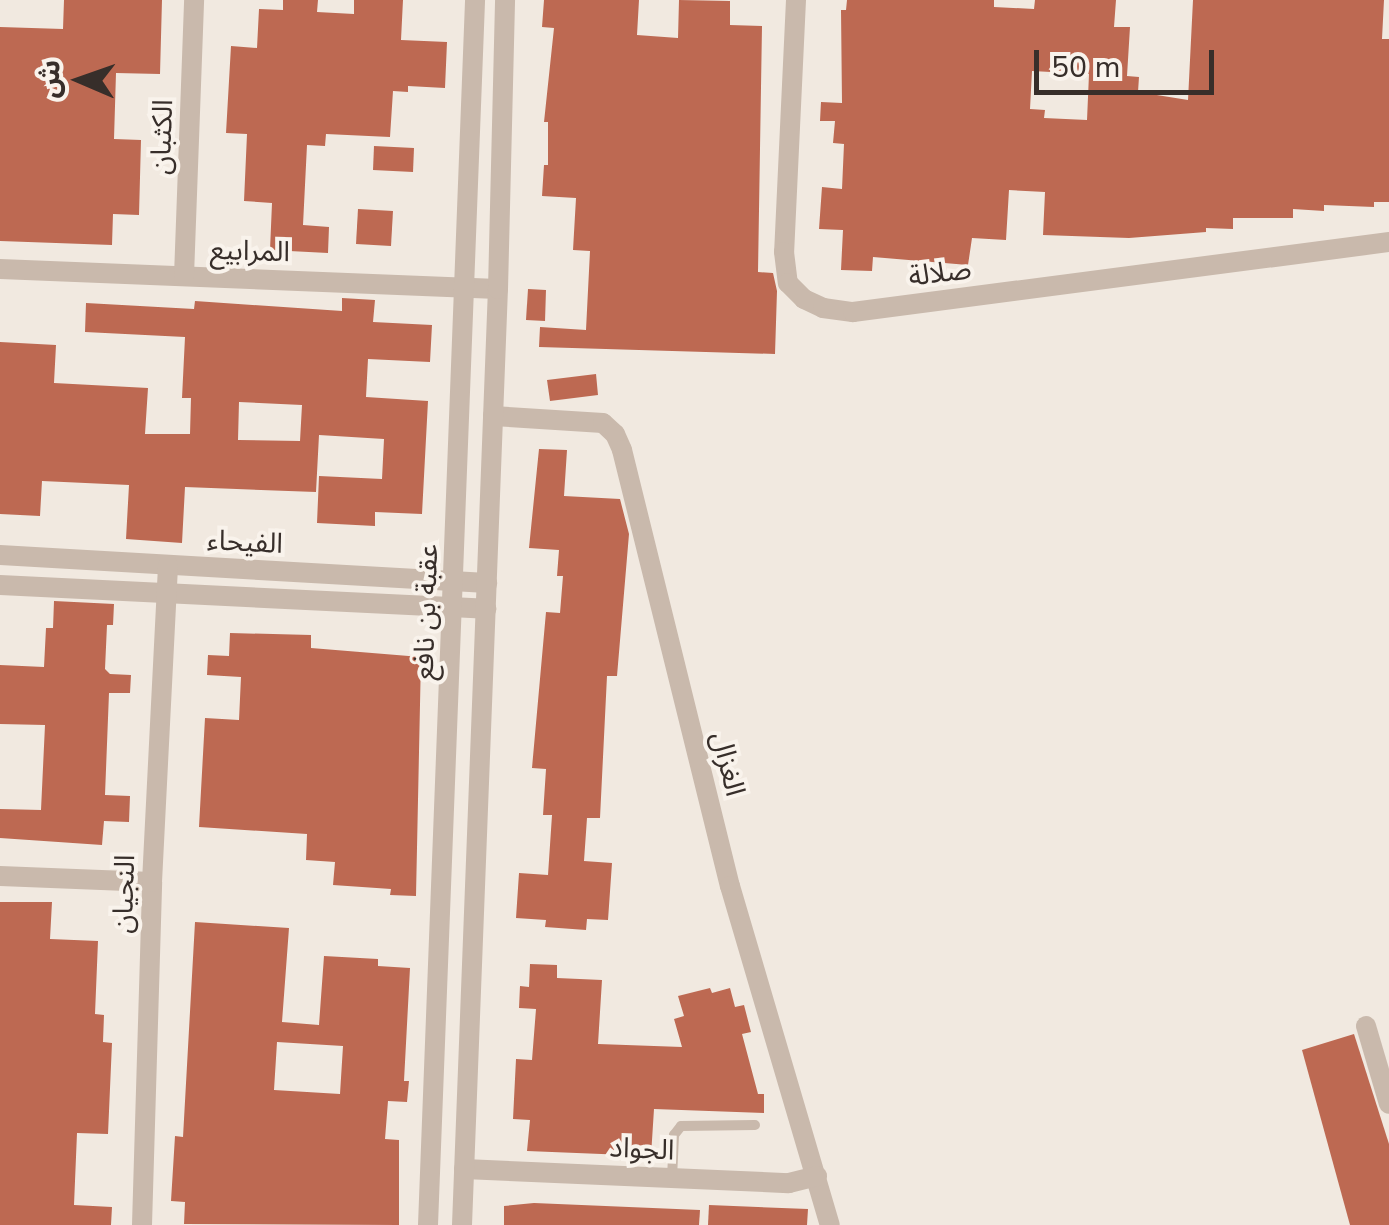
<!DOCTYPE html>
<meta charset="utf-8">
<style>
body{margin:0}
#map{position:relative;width:1389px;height:1225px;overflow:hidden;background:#f1e9e0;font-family:"Nunito Sans","Noto Sans Arabic",sans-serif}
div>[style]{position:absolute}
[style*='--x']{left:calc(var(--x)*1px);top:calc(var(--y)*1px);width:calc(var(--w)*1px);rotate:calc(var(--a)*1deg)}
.building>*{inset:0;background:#bd6952}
.service>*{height:10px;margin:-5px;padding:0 5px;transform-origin:5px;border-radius:5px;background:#c9b9ac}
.minor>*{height:20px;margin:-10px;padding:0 10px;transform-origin:10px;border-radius:10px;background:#c9b9ac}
span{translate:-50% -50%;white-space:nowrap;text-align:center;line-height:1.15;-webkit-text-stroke:8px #f9f3ec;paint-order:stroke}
.street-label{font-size:28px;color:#372e2a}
.north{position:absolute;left:30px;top:30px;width:100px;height:100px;-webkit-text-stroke:8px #f9f3ec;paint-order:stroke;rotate:272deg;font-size:28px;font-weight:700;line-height:40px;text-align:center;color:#372e2a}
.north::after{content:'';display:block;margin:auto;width:35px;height:45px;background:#372e2a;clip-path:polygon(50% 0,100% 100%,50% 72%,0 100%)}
.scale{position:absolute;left:1034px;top:50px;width:180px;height:45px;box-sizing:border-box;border:5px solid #372e2a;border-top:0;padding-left:12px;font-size:30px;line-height:35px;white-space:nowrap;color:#372e2a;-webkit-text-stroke:8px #f9f3ec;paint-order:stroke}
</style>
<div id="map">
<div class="building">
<div style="clip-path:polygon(64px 0,162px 0,160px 74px,116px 73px,114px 139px,141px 140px,139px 215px,113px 214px,112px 245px,0 241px,0 27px,63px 29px)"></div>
<div style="clip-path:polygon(283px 0,318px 0,317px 12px,354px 14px,354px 0,403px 0,401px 40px,447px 42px,445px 88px,408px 86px,408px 92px,393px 91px,390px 137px,326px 134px,325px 146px,307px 145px,303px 225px,329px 227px,328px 253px,270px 250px,272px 203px,244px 201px,247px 134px,226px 133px,231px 46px,257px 48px,259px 9px,283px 10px)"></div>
<div style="clip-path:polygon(544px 0,639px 0,637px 35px,678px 38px,679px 0,730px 1px,730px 25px,762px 26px,758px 272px,773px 273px,777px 291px,775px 354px,539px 347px,540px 327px,586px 330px,590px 251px,573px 250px,576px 198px,542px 196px,544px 165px,548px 165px,548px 122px,544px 122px,554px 28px,542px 27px)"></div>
<div style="clip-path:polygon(evenodd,847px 0,994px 0,994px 7px,1034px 9px,1035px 0,1116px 0,1114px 27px,1130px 27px,1127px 76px,1139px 77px,1138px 92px,1188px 100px,1193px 0,1384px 0,1382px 39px,1389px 39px,1389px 202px,1374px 202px,1374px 207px,1324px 205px,1324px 211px,1293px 209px,1293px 218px,1233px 218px,1233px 229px,1206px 228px,1206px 232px,1129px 238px,1043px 235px,1045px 192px,1009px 190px,1006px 240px,972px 238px,968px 265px,873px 257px,872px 271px,841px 270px,843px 230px,819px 229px,822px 187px,842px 189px,844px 144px,833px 143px,835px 121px,820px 121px,821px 102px,842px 103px,841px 10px,846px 10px,847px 0,1032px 71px,1089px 74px,1087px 120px,1044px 118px,1045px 110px,1030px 109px,1032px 71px)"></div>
<div style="clip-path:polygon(374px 146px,414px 148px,413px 172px,373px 170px)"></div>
<div style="clip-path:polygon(358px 209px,393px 211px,391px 246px,356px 244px)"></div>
<div style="clip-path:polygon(528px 289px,546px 290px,545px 321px,526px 320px)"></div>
<div style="clip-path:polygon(evenodd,342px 298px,375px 300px,373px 322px,432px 325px,430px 362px,368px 359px,366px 397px,428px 401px,422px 514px,375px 512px,375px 526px,317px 523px,319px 476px,382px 479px,384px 439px,319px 435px,316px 492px,185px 487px,182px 543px,126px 539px,129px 485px,42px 481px,40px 516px,0 514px,0 342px,56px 345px,54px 383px,148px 388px,145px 434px,190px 434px,191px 398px,182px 398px,185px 337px,85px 332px,86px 303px,194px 309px,195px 301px,342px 311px,342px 298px,239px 402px,302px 405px,300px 441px,238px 440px,239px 402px)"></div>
<div style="clip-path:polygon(596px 374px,598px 395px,550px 401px,547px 380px)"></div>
<div style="clip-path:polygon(539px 449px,567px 450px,564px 496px,620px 499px,629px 534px,617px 676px,607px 676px,600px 818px,587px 818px,584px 861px,612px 863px,608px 920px,587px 919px,586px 930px,545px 927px,546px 920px,516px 918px,519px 873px,548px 875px,552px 815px,543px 815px,546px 769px,532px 768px,546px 612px,560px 613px,563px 576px,557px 576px,559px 550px,529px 548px)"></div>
<div style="clip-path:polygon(54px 601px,114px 604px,113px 625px,107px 625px,105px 669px,110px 674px,131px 675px,130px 693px,109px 693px,105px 795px,130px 796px,129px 822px,104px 821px,102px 845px,0 838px,0 809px,41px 810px,45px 725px,0 724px,0 665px,44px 667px,46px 628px,53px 628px)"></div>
<div style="clip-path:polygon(230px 633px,311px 635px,311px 648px,421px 657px,416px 896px,390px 895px,391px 889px,333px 885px,335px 862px,306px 860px,307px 834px,199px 827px,205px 718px,239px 720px,241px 677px,207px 675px,208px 655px,229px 656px)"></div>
<div style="clip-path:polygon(0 902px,52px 902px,50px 939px,98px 941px,95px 1014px,104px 1015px,103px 1042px,112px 1043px,108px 1134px,77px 1133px,74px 1205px,112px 1207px,111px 1225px,0 1225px)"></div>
<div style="clip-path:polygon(evenodd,195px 922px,289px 928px,282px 1022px,319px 1025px,324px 956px,378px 959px,378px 966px,410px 968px,404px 1081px,409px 1081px,407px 1102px,388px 1101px,385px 1139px,399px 1140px,399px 1225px,184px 1224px,185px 1202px,171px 1201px,175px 1136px,183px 1137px,195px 922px,277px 1042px,343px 1046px,340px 1094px,274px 1090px,277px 1042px)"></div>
<div style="clip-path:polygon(530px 964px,557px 965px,557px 978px,602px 980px,598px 1044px,682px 1047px,674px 1019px,684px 1016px,678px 996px,710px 988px,712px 993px,730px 988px,735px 1007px,744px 1005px,751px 1032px,742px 1034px,758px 1094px,764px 1094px,764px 1113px,654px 1109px,651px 1156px,527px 1151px,530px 1120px,513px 1119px,516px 1059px,532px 1060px,536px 1009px,519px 1008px,520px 986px,529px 987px)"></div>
<div style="clip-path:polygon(1354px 1034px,1389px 1144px,1389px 1225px,1350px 1225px,1302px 1050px)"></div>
<div style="clip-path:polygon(534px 1203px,700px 1210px,699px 1225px,504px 1225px,504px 1206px)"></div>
<div style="clip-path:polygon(709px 1205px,808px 1209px,807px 1225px,708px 1225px)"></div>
</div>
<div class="service">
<div style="--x:672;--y:1178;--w:43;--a:-87.3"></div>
<div style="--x:674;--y:1135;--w:11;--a:-52"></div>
<div style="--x:681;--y:1126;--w:74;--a:-0.8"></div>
</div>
<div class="minor">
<div style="--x:796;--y:0;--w:252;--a:92.7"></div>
<div style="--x:784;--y:252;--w:31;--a:83"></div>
<div style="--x:788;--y:283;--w:23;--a:45"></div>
<div style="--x:804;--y:299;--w:21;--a:25"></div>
<div style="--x:823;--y:308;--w:30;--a:8"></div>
<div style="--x:853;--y:312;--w:541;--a:-7.44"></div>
<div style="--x:0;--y:269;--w:498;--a:2.3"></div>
<div style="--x:184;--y:276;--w:276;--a:-87.9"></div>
<div style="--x:493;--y:416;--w:110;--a:3.6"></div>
<div style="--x:603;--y:423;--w:16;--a:43"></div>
<div style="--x:615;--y:434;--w:17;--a:66"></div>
<div style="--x:622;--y:450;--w:449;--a:76.1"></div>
<div style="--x:730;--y:886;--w:353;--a:73.6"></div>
<div style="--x:0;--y:555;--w:488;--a:3.3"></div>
<div style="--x:0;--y:585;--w:487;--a:2.8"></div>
<div style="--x:0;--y:876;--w:152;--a:2.3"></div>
<div style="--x:1366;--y:1026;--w:81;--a:73.6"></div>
<div style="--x:464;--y:1169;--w:325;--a:2.5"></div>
<div style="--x:789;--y:1183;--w:29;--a:-14"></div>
<div style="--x:142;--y:1225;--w:343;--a:-88.3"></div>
<div style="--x:152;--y:882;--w:317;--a:-87.1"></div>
<div style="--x:428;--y:1225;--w:1226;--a:-87.8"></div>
<div style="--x:462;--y:1225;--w:937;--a:-87.8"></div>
<div style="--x:498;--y:289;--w:289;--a:-88.6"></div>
</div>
<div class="street-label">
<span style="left:162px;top:137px;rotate:-88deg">الكثبان</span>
<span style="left:250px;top:251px;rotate:2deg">المرابيع</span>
<span style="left:940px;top:273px;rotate:-7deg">صلالة</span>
<span style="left:245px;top:542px;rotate:3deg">الفيحاء</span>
<span style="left:426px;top:612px;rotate:-88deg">عقبة بن نافع</span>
<span style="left:728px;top:764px;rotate:76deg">الغزال</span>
<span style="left:124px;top:894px;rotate:-88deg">النجيان</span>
<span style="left:642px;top:1149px;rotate:3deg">الجواد</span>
</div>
<div class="north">ش</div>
<div class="scale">50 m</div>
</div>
